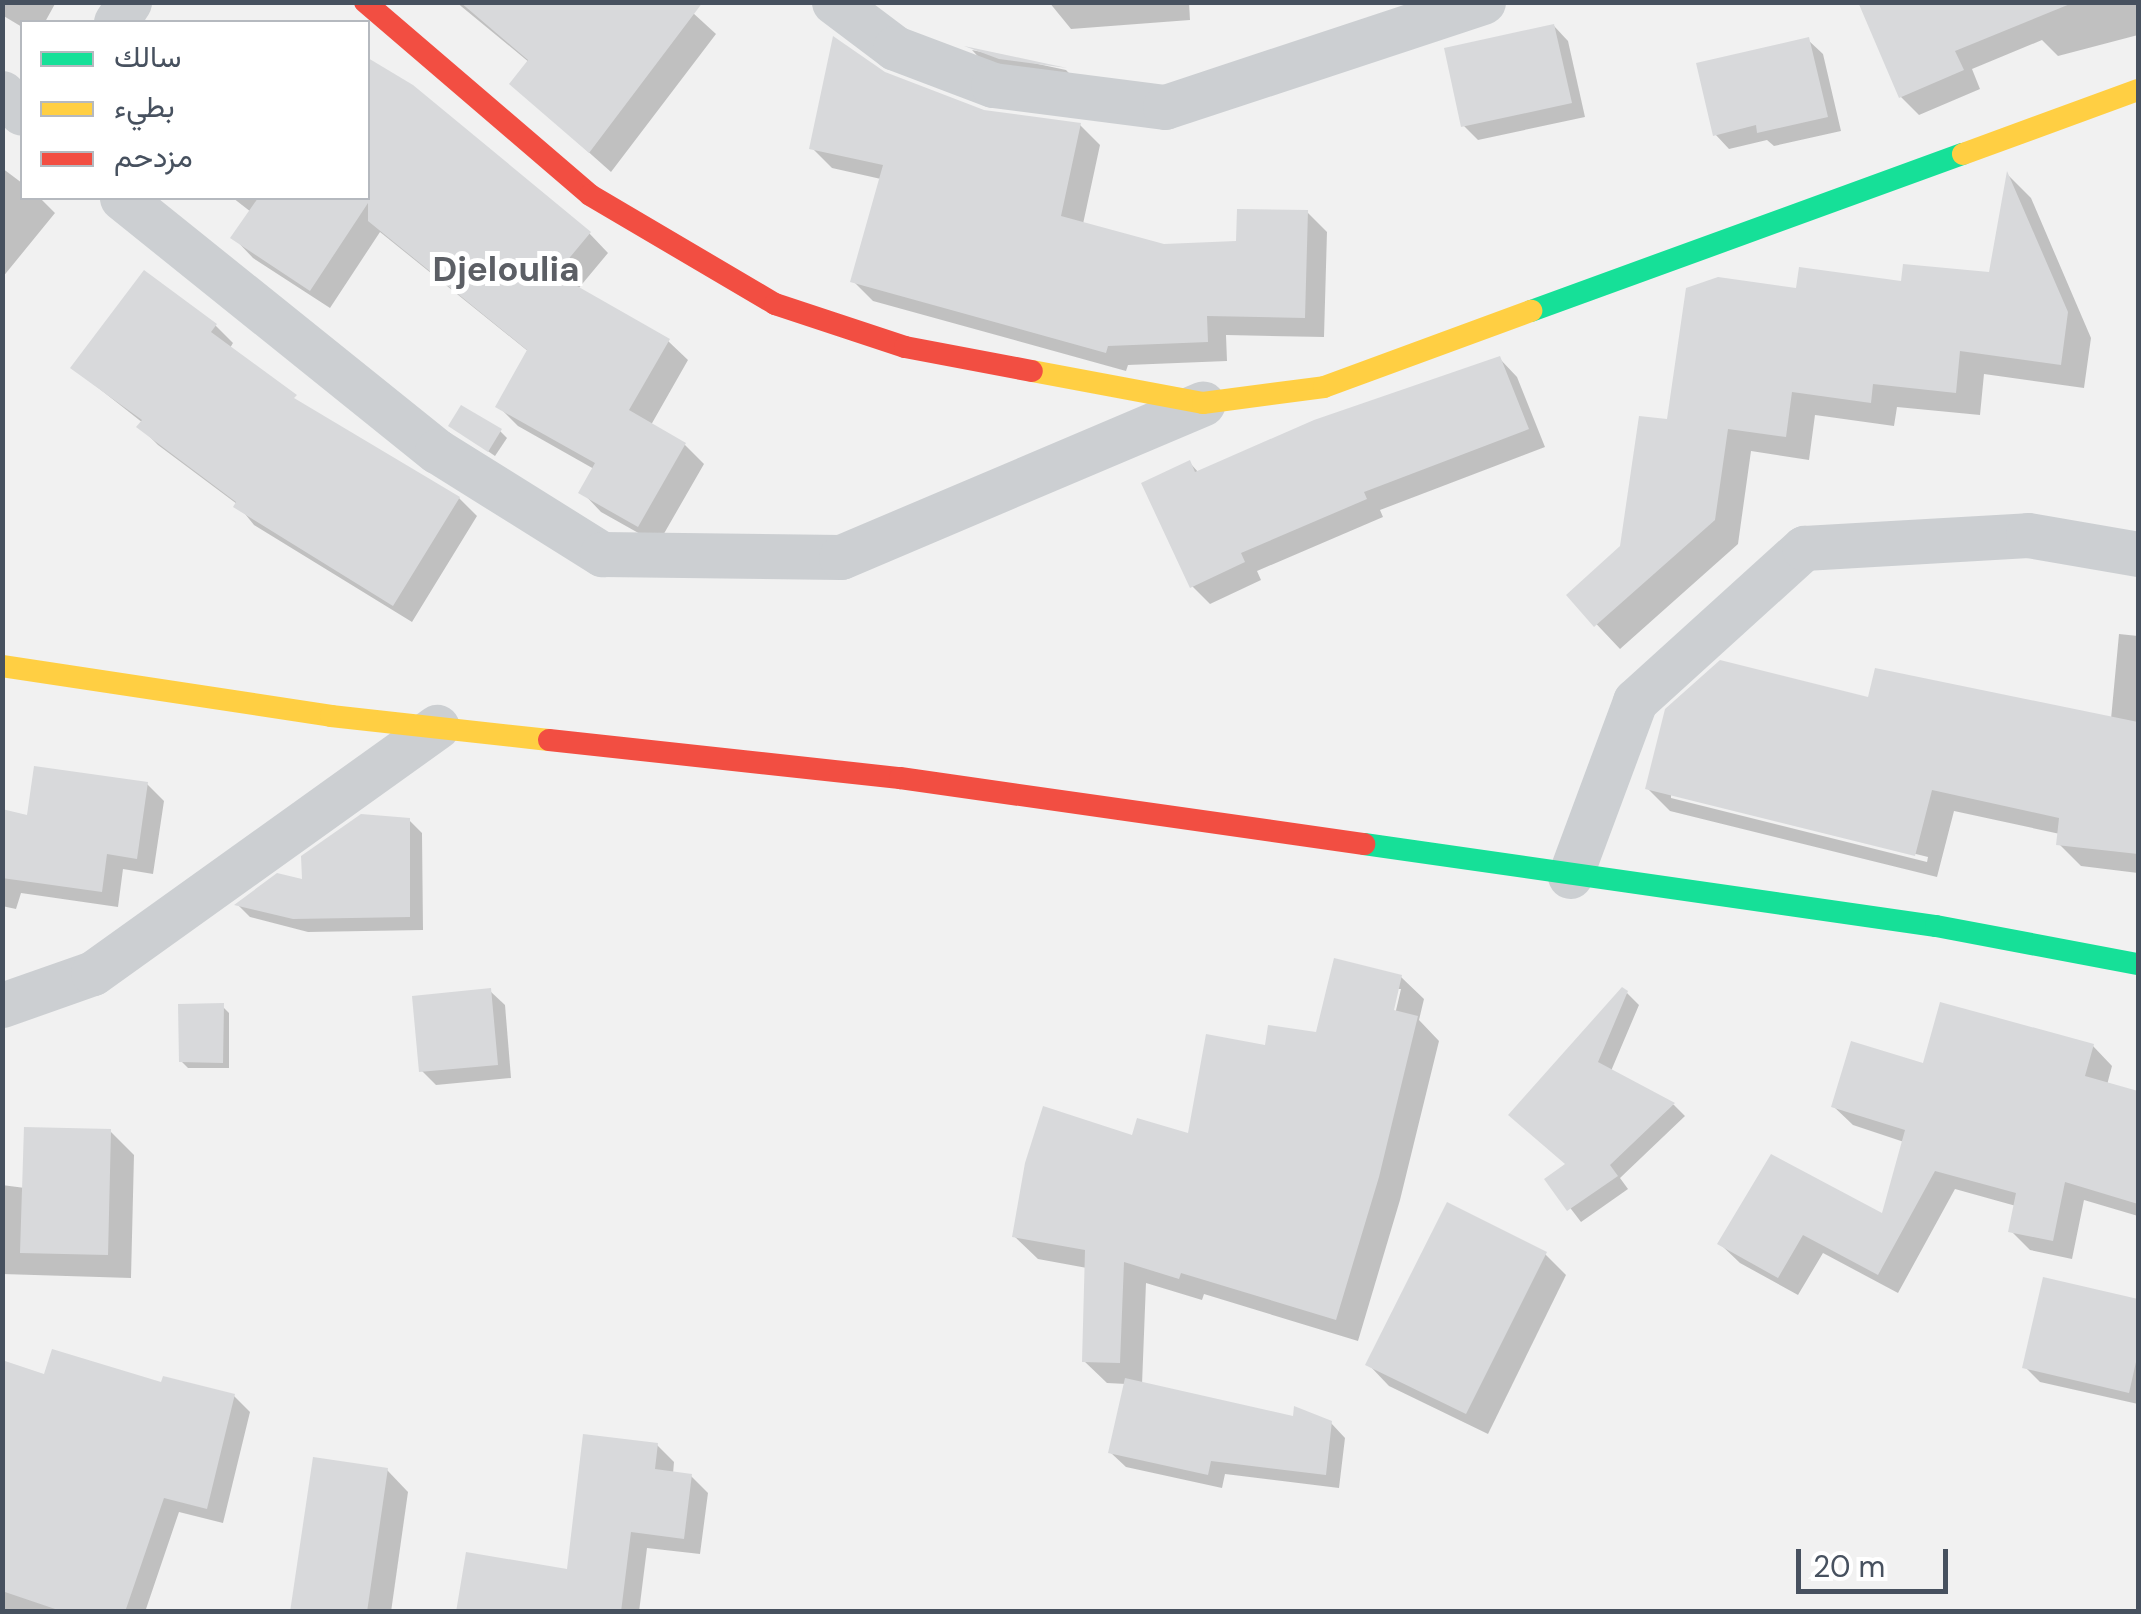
<!DOCTYPE html>
<meta charset="utf-8">
<style>
body{margin:0}
#map{position:relative;width:2141px;height:1614px;overflow:hidden;background:#f1f1f1;font-family:"DM Sans",Vazirmatn,sans-serif}
div>[style]{position:absolute}
[style*='--x']{left:calc(var(--x)*1px);top:calc(var(--y)*1px);width:calc(var(--w)*1px);rotate:calc(var(--a)*1deg)}
.shadow>*{inset:0;background:#0003}
.building>*{inset:0;background:#d8d9db}
.street>*{height:45px;margin:-22.5px;padding:0 22.5px;transform-origin:22.5px;border-radius:22.5px;background:#cccfd2}
.fast>*{height:22px;margin:-11px;padding:0 11px;transform-origin:11px;border-radius:11px;background:#16e098}
.slow>*{height:22px;margin:-11px;padding:0 11px;transform-origin:11px;border-radius:11px;background:#ffcf43}
.jam>*{height:22px;margin:-11px;padding:0 11px;transform-origin:11px;border-radius:11px;background:#f24e42}
span{translate:-50% -50%;white-space:nowrap;text-align:center;line-height:1.15;-webkit-text-stroke:10px #fff;paint-order:stroke}
.quarter-label{font-size:35px;color:#5c5f65;font-weight:700}
.frame{position:absolute;inset:0;border:5px solid #47515f;pointer-events:none}
.legend{position:absolute;left:20px;top:20px;width:350px;height:180px;box-sizing:border-box;background:#fff;border:2px solid #b5b9bf;margin:0;padding:12px 18px;list-style:none;font-size:30px;color:#47515f}
.legend li{display:flex;align-items:center;gap:20px;height:50px}
.legend b{width:50px;border:2px solid #b5b9bf}
.scale{position:absolute;left:1796px;top:1549px;width:152px;height:45px;box-sizing:border-box;border:5px solid #47515f;border-top:0;padding-left:12px;font-size:30px;line-height:35px;white-space:nowrap;color:#47515f;-webkit-text-stroke:8px #fff;paint-order:stroke}
</style>
<div id="map">
<div class="shadow">
<div style="clip-path:polygon(2px 2px,56px 2px,45px 22px,22px 22px,22px 27px,2px 15px)"></div>
<div style="clip-path:polygon(456px 2px,681px 2px,716px 34px,611px 172px,512px 84px,530px 63px)"></div>
<div style="clip-path:polygon(1049px 2px,1189px 2px,1190px 20px,1071px 29px)"></div>
<div style="clip-path:polygon(1860px 2px,2138px 2px,2138px 35px,2058px 56px,2042px 40px,1972px 69px,1980px 89px,1919px 115px,1901px 97px)"></div>
<div style="clip-path:polygon(1554px 26px,1568px 41px,1585px 117px,1478px 140px,1464px 126px)"></div>
<div style="clip-path:polygon(1808px 40px,1823px 54px,1841px 131px,1774px 146px,1767px 140px,1729px 149px,1715px 134px)"></div>
<div style="clip-path:polygon(972px 50px,1066px 70px,1083px 88px,988px 67px)"></div>
<div style="clip-path:polygon(368px 61px,412px 87px,589px 233px,608px 253px,578px 289px,668px 341px,688px 360px,651px 425px,685px 445px,704px 464px,658px 544px,601px 512px,582px 492px,594px 469px,518px 426px,498px 406px,529px 352px,380px 232px,330px 308px,253px 258px,234px 238px,251px 212px,233px 198px,368px 198px)"></div>
<div style="clip-path:polygon(884px 75px,984px 112px,1080px 125px,1100px 145px,1083px 224px,1164px 246px,1239px 243px,1307px 212px,1327px 232px,1324px 337px,1226px 335px,1227px 361px,1128px 365px,1126px 371px,873px 301px,853px 281px,881px 179px,832px 168px,812px 148px)"></div>
<div style="clip-path:polygon(2px 168px,22px 183px,22px 198px,40px 198px,55px 213px,2px 278px)"></div>
<div style="clip-path:polygon(2009px 176px,2031px 198px,2091px 338px,2084px 388px,1984px 374px,1980px 415px,1897px 407px,1894px 426px,1815px 415px,1809px 460px,1751px 451px,1738px 544px,1620px 649px,1569px 595px,1623px 547px,1669px 422px,1798px 291px,1991px 275px)"></div>
<div style="clip-path:polygon(215px 325px,233px 343px,230px 348px,308px 410px,459px 498px,477px 516px,412px 622px,254px 525px,237px 504px,158px 445px,140px 427px,143px 423px,73px 368px)"></div>
<div style="clip-path:polygon(1500px 359px,1517px 377px,1545px 447px,1380px 510px,1383px 517px,1257px 571px,1261px 580px,1210px 604px,1192px 586px,1190px 463px,1199px 473px)"></div>
<div style="clip-path:polygon(451px 426px,500px 431px,507px 438px,495px 456px)"></div>
<div style="clip-path:polygon(evenodd,2119px 634px,2138px 636px,2138px 873px,2081px 866px,2059px 844px,2060px 834px,1954px 811px,1937px 877px,1670px 811px,1648px 789px,1870px 700px,2111px 719px,2119px 634px,1671px 793px,1928px 857px,1927px 862px,1671px 798px,1671px 793px)"></div>
<div style="clip-path:polygon(147px 784px,164px 801px,153px 874px,123px 869px,118px 907px,21px 893px,16px 909px,2px 906px,2px 811px,29px 819px)"></div>
<div style="clip-path:polygon(362px 816px,409px 820px,422px 833px,423px 930px,308px 932px,250px 917px,238px 905px,304px 883px)"></div>
<div style="clip-path:polygon(evenodd,1401px 977px,1424px 999px,1419px 1020px,1439px 1041px,1400px 1200px,1358px 1341px,1204px 1294px,1202px 1300px,1146px 1283px,1142px 1385px,1295px 1420px,1331px 1423px,1345px 1438px,1339px 1488px,1225px 1474px,1222px 1488px,1126px 1467px,1111px 1453px,1126px 1384px,1107px 1383px,1084px 1361px,1087px 1268px,1038px 1259px,1015px 1237px,1133px 1138px,1190px 1137px,1267px 1048px,1318px 1035px,1401px 977px,1396px 989px,1401px 989px,1393px 1023px,1388px 1022px,1396px 989px)"></div>
<div style="clip-path:polygon(490px 991px,505px 1005px,511px 1078px,436px 1085px,421px 1070px)"></div>
<div style="clip-path:polygon(1627px 993px,1639px 1005px,1611px 1071px,1674px 1105px,1685px 1116px,1620px 1178px,1628px 1189px,1581px 1222px,1548px 1179px,1568px 1165px,1524px 1127px)"></div>
<div style="clip-path:polygon(222px 1006px,229px 1013px,229px 1068px,188px 1068px,181px 1061px)"></div>
<div style="clip-path:polygon(2093px 1046px,2112px 1066px,2107px 1085px,2138px 1094px,2138px 1216px,2084px 1200px,2072px 1259px,2030px 1250px,2011px 1231px,2016px 1206px,1955px 1189px,1898px 1293px,1823px 1253px,1798px 1295px,1740px 1263px,1720px 1244px,1883px 1217px,1904px 1142px,1853px 1125px,1833px 1106px,1925px 1066px)"></div>
<div style="clip-path:polygon(110px 1131px,134px 1155px,131px 1278px,2px 1274px,2px 1185px,25px 1188px)"></div>
<div style="clip-path:polygon(1545px 1254px,1566px 1275px,1488px 1434px,1389px 1386px,1368px 1364px)"></div>
<div style="clip-path:polygon(2045px 1280px,2138px 1302px,2138px 1404px,2040px 1382px,2025px 1367px)"></div>
<div style="clip-path:polygon(2px 1363px,46px 1377px,163px 1385px,234px 1396px,250px 1412px,223px 1523px,179px 1512px,145px 1612px,2px 1612px)"></div>
<div style="clip-path:polygon(657px 1445px,674px 1462px,673px 1474px,691px 1476px,708px 1493px,700px 1554px,647px 1548px,639px 1612px,459px 1612px,569px 1572px)"></div>
<div style="clip-path:polygon(387px 1470px,408px 1492px,391px 1612px,294px 1612px)"></div>
</div>
<div class="building">
<div style="clip-path:polygon(460px 2px,703px 2px,589px 153px,509px 84px,528px 60px)"></div>
<div style="clip-path:polygon(1858px 2px,2070px 2px,2070px 4px,1955px 51px,1964px 70px,1899px 98px)"></div>
<div style="clip-path:polygon(1554px 24px,1572px 103px,1461px 127px,1444px 48px)"></div>
<div style="clip-path:polygon(833px 36px,885px 72px,984px 110px,1081px 123px,1061px 216px,1164px 244px,1236px 241px,1237px 209px,1308px 210px,1305px 318px,1207px 316px,1208px 342px,1108px 346px,1106px 353px,850px 282px,883px 165px,809px 149px)"></div>
<div style="clip-path:polygon(1809px 37px,1828px 117px,1757px 133px,1756px 125px,1713px 136px,1696px 63px)"></div>
<div style="clip-path:polygon(964px 46px,1067px 68px,999px 59px)"></div>
<div style="clip-path:polygon(368px 58px,413px 85px,591px 232px,556px 274px,670px 339px,629px 410px,686px 443px,638px 527px,578px 493px,595px 463px,495px 407px,527px 350px,368px 221px,368px 203px,310px 291px,230px 238px,258px 198px,368px 198px)"></div>
<div style="clip-path:polygon(2007px 171px,2068px 312px,2061px 365px,1960px 351px,1956px 393px,1873px 384px,1871px 403px,1792px 392px,1786px 437px,1728px 429px,1715px 520px,1594px 627px,1566px 595px,1620px 546px,1639px 416px,1667px 419px,1686px 288px,1718px 277px,1796px 288px,1799px 267px,1901px 281px,1903px 264px,1989px 272px)"></div>
<div style="clip-path:polygon(144px 270px,217px 324px,211px 332px,297px 395px,294px 398px,460px 497px,393px 606px,233px 507px,236px 502px,136px 427px,142px 420px,70px 368px)"></div>
<div style="clip-path:polygon(1500px 356px,1529px 429px,1364px 492px,1367px 499px,1241px 553px,1245px 562px,1190px 588px,1141px 483px,1190px 460px,1195px 472px,1314px 420px)"></div>
<div style="clip-path:polygon(461px 405px,502px 429px,488px 452px,448px 426px)"></div>
<div style="clip-path:polygon(1720px 660px,1868px 697px,1875px 668px,2138px 722px,2138px 854px,2056px 845px,2059px 818px,1932px 790px,1915px 856px,1645px 789px,1665px 709px)"></div>
<div style="clip-path:polygon(34px 766px,148px 782px,137px 859px,107px 854px,102px 892px,2px 878px,2px 809px,27px 815px)"></div>
<div style="clip-path:polygon(361px 814px,410px 818px,410px 917px,293px 919px,234px 905px,277px 873px,302px 879px,301px 856px)"></div>
<div style="clip-path:polygon(1334px 958px,1402px 975px,1394px 1010px,1418px 1016px,1379px 1177px,1336px 1320px,1181px 1273px,1179px 1279px,1124px 1262px,1120px 1363px,1082px 1362px,1085px 1250px,1012px 1237px,1025px 1163px,1043px 1106px,1132px 1135px,1137px 1118px,1188px 1133px,1206px 1034px,1265px 1045px,1268px 1025px,1316px 1032px)"></div>
<div style="clip-path:polygon(1622px 987px,1628px 991px,1598px 1062px,1675px 1103px,1610px 1165px,1618px 1176px,1567px 1211px,1544px 1179px,1565px 1164px,1508px 1115px)"></div>
<div style="clip-path:polygon(491px 988px,498px 1065px,419px 1072px,412px 996px)"></div>
<div style="clip-path:polygon(1940px 1002px,2094px 1044px,2085px 1076px,2138px 1091px,2138px 1204px,2065px 1182px,2053px 1241px,2008px 1232px,2016px 1193px,1935px 1171px,1878px 1275px,1803px 1235px,1778px 1278px,1717px 1244px,1771px 1154px,1882px 1213px,1905px 1130px,1831px 1107px,1851px 1041px,1923px 1063px)"></div>
<div style="clip-path:polygon(224px 1003px,223px 1063px,179px 1062px,178px 1004px)"></div>
<div style="clip-path:polygon(24px 1127px,111px 1129px,108px 1255px,20px 1253px)"></div>
<div style="clip-path:polygon(1447px 1202px,1547px 1252px,1466px 1414px,1365px 1365px)"></div>
<div style="clip-path:polygon(2043px 1277px,2138px 1299px,2138px 1353px,2129px 1393px,2022px 1368px)"></div>
<div style="clip-path:polygon(52px 1349px,161px 1382px,163px 1376px,235px 1394px,207px 1509px,164px 1498px,125px 1612px,64px 1612px,2px 1591px,2px 1360px,44px 1374px)"></div>
<div style="clip-path:polygon(1125px 1378px,1293px 1416px,1294px 1406px,1332px 1421px,1326px 1475px,1211px 1461px,1208px 1475px,1108px 1453px)"></div>
<div style="clip-path:polygon(583px 1434px,658px 1443px,655px 1469px,692px 1474px,684px 1539px,631px 1532px,621px 1612px,456px 1612px,466px 1552px,567px 1569px)"></div>
<div style="clip-path:polygon(313px 1457px,388px 1468px,367px 1612px,290px 1612px)"></div>
</div>
<div class="street">
<div style="--x:834;--y:2;--w:76;--a:37"></div>
<div style="--x:895;--y:48;--w:105;--a:20.7"></div>
<div style="--x:993;--y:85;--w:173;--a:7.3"></div>
<div style="--x:1165;--y:107;--w:335;--a:-18.3"></div>
<div style="--x:116;--y:22;--w:24;--a:-57"></div>
<div style="--x:2;--y:93;--w:28;--a:45"></div>
<div style="--x:122;--y:198;--w:404;--a:38.8"></div>
<div style="--x:437;--y:451;--w:195;--a:32"></div>
<div style="--x:602;--y:554;--w:239;--a:0.7"></div>
<div style="--x:841;--y:557;--w:393;--a:-23"></div>
<div style="--x:1570;--y:876;--w:187;--a:-69.6"></div>
<div style="--x:1635;--y:701;--w:228;--a:-42.2"></div>
<div style="--x:1804;--y:548;--w:224;--a:-3.3"></div>
<div style="--x:2028;--y:535;--w:112;--a:9.8"></div>
<div style="--x:2;--y:1005;--w:96;--a:-19.4"></div>
<div style="--x:93;--y:973;--w:423;--a:-35.6"></div>
</div>
<div class="fast">
<div style="--x:1531;--y:311;--w:460;--a:-20"></div>
<div style="--x:1364;--y:844;--w:578;--a:8.16"></div>
<div style="--x:1936;--y:926;--w:206;--a:10.7"></div>
</div>
<div class="slow">
<div style="--x:1963;--y:154;--w:186;--a:-20.1"></div>
<div style="--x:1032;--y:371;--w:174;--a:10.6"></div>
<div style="--x:1203;--y:403;--w:122;--a:-7.5"></div>
<div style="--x:1324;--y:387;--w:221;--a:-20.2"></div>
<div style="--x:2;--y:666;--w:333;--a:8.6"></div>
<div style="--x:331;--y:716;--w:219;--a:6.3"></div>
</div>
<div class="jam">
<div style="--x:365;--y:2;--w:296;--a:40.6"></div>
<div style="--x:590;--y:195;--w:215;--a:30.5"></div>
<div style="--x:775;--y:304;--w:137;--a:18.3"></div>
<div style="--x:905;--y:347;--w:129;--a:10.7"></div>
<div style="--x:549;--y:740;--w:353;--a:6.2"></div>
<div style="--x:900;--y:778;--w:469;--a:8.1"></div>
</div>
<div class="quarter-label">
<span style="left:506px;top:269px">Djeloulia</span>
</div>
<div class="frame"></div>
<ul class="legend">
<li><b style="height:12px;background:#16e098"></b>سالك</li>
<li><b style="height:12px;background:#ffcf43"></b>بطيء</li>
<li><b style="height:12px;background:#f24e42"></b>مزدحم</li>
</ul>
<div class="scale">20 m</div>
</div>
